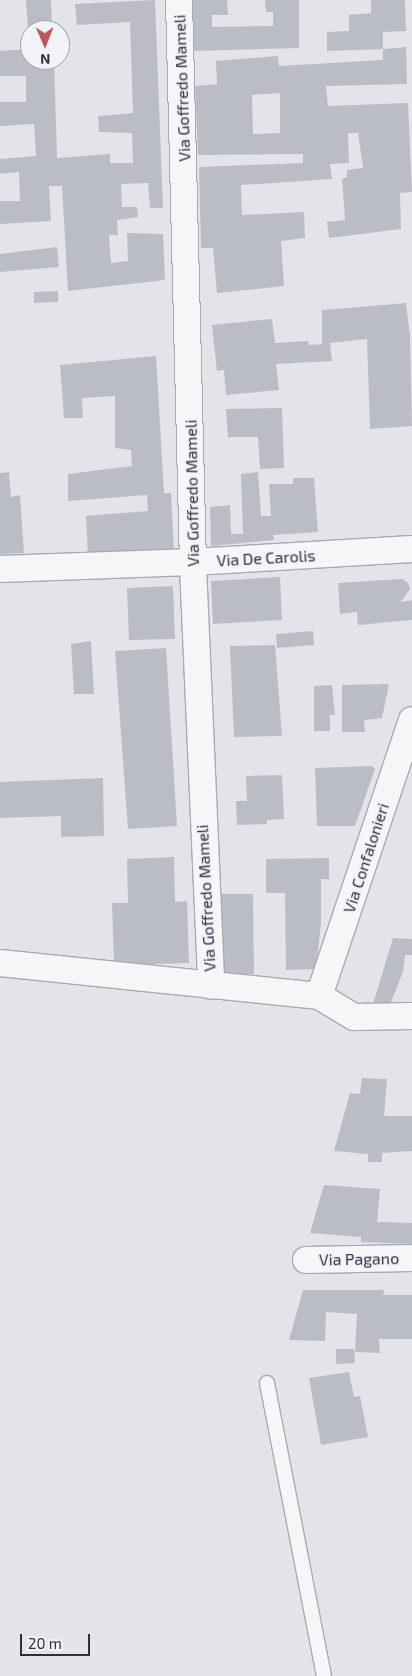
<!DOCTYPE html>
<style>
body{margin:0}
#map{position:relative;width:412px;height:1676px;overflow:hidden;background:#e3e4e9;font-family:"Exo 2",sans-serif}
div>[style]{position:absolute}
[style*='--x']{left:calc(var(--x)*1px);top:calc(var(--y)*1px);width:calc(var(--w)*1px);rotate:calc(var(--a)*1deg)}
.building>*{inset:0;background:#bbbdc6}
.roads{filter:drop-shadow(1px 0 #a8aab3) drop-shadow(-1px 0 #a8aab3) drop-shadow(0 1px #a8aab3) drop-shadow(0 -1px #a8aab3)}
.service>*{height:14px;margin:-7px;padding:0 7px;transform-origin:7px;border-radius:7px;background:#f5f6f8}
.minor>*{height:26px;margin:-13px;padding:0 13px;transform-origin:13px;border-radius:13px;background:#f5f6f8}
span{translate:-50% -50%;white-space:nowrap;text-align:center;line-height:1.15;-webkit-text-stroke:4px #f2f3f7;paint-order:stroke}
.street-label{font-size:16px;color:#2c3040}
.north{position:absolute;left:20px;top:20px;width:50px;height:50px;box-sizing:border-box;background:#f2f3f7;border:1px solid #a3a5ae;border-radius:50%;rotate:179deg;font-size:14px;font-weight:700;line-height:20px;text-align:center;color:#2c3040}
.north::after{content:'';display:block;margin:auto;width:18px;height:22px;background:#c05857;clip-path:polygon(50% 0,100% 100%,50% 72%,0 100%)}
.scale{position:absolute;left:20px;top:1634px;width:70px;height:22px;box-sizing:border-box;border:2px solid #2c3040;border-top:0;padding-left:6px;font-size:15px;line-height:18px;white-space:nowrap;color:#2c3040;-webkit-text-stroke:4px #f2f3f7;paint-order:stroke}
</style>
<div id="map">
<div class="building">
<div style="clip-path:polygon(26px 0,51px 0,52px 30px,28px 29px)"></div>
<div style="clip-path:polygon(155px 0,163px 208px,150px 208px,148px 183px,121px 184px,122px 207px,137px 207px,138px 217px,117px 220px,118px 235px,109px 235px,111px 263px,128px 261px,127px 233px,163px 234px,165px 280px,68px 291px,62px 186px,49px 186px,51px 221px,0 224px,0 201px,20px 201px,19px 172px,0 174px,0 159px,36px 156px,34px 124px,0 126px,0 102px,26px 102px,26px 76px,0 76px,0 51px,30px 49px,30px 60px,54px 60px,57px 158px,110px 154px,110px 163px,133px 163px,132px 133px,99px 132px,98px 116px,133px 113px,130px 22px,77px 25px,75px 4px)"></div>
<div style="clip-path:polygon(192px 0,227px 0,228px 15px,212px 15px,212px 27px,273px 26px,273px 12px,266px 12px,265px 0,299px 0,299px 48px,194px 51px)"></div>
<div style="clip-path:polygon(evenodd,371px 0,405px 0,406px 31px,383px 32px,383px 49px,406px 47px,407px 84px,326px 86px,328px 106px,408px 103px,412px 192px,400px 193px,401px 229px,329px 238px,327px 222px,345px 220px,342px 179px,347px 177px,347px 170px,363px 168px,358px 133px,348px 133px,349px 163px,330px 164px,332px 179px,241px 185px,242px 215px,304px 212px,305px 238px,281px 241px,284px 286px,217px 293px,213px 248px,201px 248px,199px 167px,303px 163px,303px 154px,198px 155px,195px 86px,217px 84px,216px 61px,278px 56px,279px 66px,383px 60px,383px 49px,327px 51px,327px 32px,349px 31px,349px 15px,371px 13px,371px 0,280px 93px,280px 133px,253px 134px,252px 95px,280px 93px)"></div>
<div style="clip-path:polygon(57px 247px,59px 267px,0 272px,0 254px)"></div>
<div style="clip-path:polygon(58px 291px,58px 302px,34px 303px,34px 292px)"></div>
<div style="clip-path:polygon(406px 303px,410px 336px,412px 426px,370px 429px,367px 339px,330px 343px,332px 361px,276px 364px,279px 390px,226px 395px,224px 370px,217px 371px,212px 325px,272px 319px,275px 343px,308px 341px,309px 345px,322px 344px,322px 310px)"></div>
<div style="clip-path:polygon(156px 356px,164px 493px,171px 493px,174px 551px,88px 557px,86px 516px,148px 511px,147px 495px,68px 501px,68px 474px,132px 466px,131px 450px,115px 448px,115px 396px,82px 398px,83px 418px,64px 418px,60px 365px)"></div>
<div style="clip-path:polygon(282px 408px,284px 468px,260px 469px,258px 437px,228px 437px,226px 409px)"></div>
<div style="clip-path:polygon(9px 472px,11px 497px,20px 495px,24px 553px,0 554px,0 473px)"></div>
<div style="clip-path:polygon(258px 472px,261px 516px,271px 516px,269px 484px,293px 484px,293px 478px,314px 478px,318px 532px,273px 535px,274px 540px,211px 546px,210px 507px,230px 505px,231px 534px,243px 534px,241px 474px)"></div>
<div style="clip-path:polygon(280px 577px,282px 620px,213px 624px,211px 581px)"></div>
<div style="clip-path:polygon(402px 579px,408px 583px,410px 589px,401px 602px,412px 600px,412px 620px,358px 625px,357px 612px,340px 614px,338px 583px)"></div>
<div style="clip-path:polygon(173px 586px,175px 639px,129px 640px,127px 588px)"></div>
<div style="clip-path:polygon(313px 631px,314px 645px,277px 648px,276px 634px)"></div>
<div style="clip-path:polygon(91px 641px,94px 694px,74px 694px,71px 644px)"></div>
<div style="clip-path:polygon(275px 645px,282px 736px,234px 737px,230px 646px)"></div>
<div style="clip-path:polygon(166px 648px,177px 826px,128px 829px,115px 651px)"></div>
<div style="clip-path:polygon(389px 684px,382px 718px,364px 720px,365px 732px,342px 732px,342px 685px)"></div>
<div style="clip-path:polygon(332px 685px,335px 715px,330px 715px,330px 731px,314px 731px,314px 686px)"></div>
<div style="clip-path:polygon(372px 766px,375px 769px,355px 826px,317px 826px,315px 768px)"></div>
<div style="clip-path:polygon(282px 775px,284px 819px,267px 820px,267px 824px,237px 825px,236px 801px,247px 801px,246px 776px)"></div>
<div style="clip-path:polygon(103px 778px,104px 836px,61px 837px,61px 816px,0 818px,0 782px)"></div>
<div style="clip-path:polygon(174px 857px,175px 902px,187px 901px,189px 963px,114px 965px,112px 903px,128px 903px,127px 859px)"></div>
<div style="clip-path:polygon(329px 858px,329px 879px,321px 879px,321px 923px,316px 969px,286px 970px,285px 893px,266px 893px,266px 859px)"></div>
<div style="clip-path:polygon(215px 894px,253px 894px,254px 974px,217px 974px)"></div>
<div style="clip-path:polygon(393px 938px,412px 939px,412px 955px,405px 955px,403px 972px,389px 1007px,373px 1004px)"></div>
<div style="clip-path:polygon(362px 1078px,387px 1079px,384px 1116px,412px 1116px,412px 1151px,382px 1153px,382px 1162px,368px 1162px,368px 1154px,334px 1151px,350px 1093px,360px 1094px)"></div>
<div style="clip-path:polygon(324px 1185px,380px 1189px,377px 1222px,412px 1223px,412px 1244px,361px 1242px,361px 1237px,310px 1233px)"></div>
<div style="clip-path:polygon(303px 1290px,384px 1290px,383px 1295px,412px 1295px,412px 1339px,379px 1339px,380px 1353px,355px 1352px,357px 1314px,326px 1312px,325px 1341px,289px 1340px)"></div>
<div style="clip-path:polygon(336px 1349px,354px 1349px,355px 1363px,336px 1364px)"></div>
<div style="clip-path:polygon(349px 1372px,354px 1397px,360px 1396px,368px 1437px,321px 1445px,309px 1378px)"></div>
</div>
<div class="roads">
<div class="service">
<div style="--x:267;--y:1383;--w:298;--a:79"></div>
</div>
<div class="minor">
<div style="--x:179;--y:0;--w:566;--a:88.58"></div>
<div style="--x:193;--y:566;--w:420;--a:87.5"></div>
<div style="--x:0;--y:569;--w:193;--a:-2.1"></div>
<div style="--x:193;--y:562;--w:219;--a:-3.4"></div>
<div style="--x:0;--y:963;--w:321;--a:5.9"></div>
<div style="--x:319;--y:996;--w:41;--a:31"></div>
<div style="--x:354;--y:1017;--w:58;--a:-1"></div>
<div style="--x:319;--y:996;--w:291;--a:-71.4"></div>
<div style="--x:306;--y:1260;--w:106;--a:-1.1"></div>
</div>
</div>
<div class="street-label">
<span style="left:182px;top:88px;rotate:-92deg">Via Goffredo Mameli</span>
<span style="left:192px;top:493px;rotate:-91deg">Via Goffredo Mameli</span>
<span style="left:266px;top:558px;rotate:-3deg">Via De Carolis</span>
<span style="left:366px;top:858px;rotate:-72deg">Via Confalonieri</span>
<span style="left:206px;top:898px;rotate:-93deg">Via Goffredo Mameli</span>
<span style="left:359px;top:1259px;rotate:-1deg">Via Pagano</span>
</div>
<div class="north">N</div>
<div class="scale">20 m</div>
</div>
